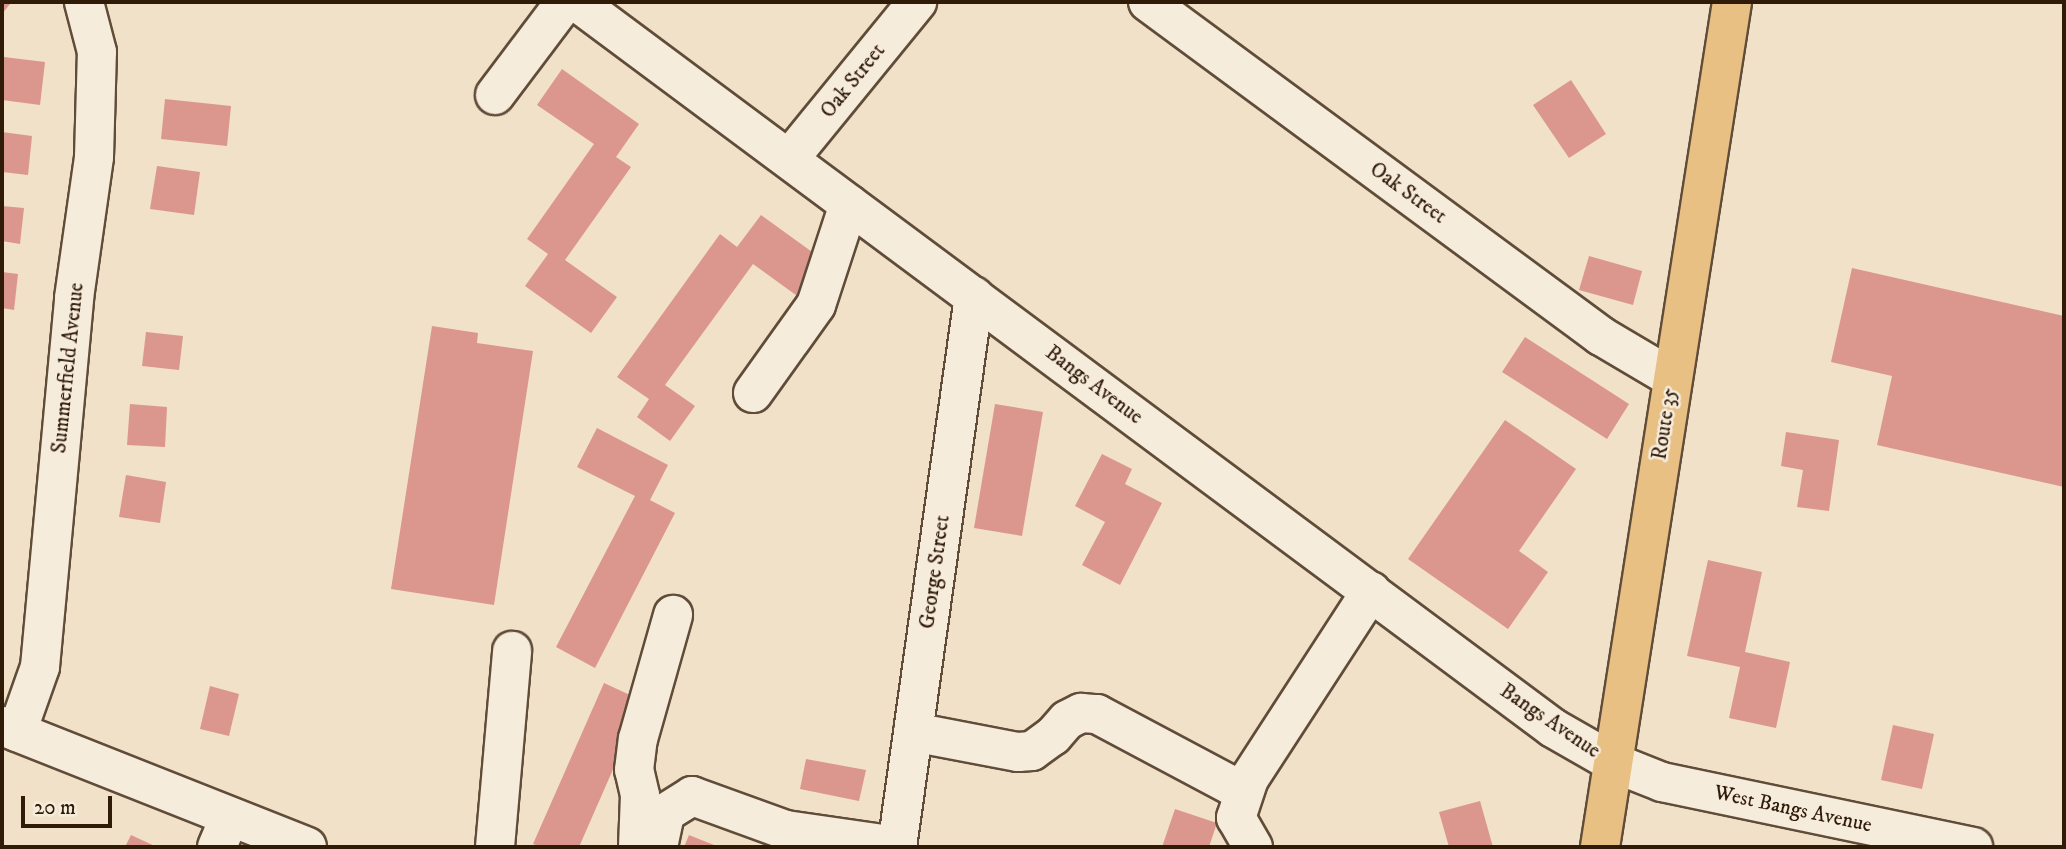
<!DOCTYPE html>
<style>
body{margin:0}
#map{position:relative;width:2066px;height:849px;overflow:hidden;background:#f1e1c9;font-family:"IM FELL DW Pica",serif}
div>[style]{position:absolute}
[style*='--x']{left:calc(var(--x)*1px);top:calc(var(--y)*1px);width:calc(var(--w)*1px);rotate:calc(var(--a)*1deg)}
.building>*{inset:0;background:#db978e}
.roads{filter:drop-shadow(2px 0 #604c38) drop-shadow(-2px 0 #604c38) drop-shadow(0 2px #604c38) drop-shadow(0 -2px #604c38)}
.minor>*{height:38px;margin:-19px;padding:0 19px;transform-origin:19px;border-radius:19px;background:#f6ecdc}
.major>*{height:38px;margin:-19px;padding:0 19px;transform-origin:19px;border-radius:19px;background:#e8c084}
span{translate:-50% -50%;white-space:nowrap;text-align:center;line-height:1.15;-webkit-text-stroke:5px #f6ecdc;paint-order:stroke}
.street-label{font-size:21px;color:#301a08}
.frame{position:absolute;inset:0;border:4px solid #301a08;pointer-events:none}
.scale{position:absolute;left:21px;top:796px;width:91px;height:32px;box-sizing:border-box;border:4px solid #301a08;border-top:0;padding-left:9px;font-size:21px;line-height:24px;white-space:nowrap;color:#301a08;-webkit-text-stroke:5px #f6ecdc;paint-order:stroke}
</style>
<div id="map">
<div class="building">
<div style="clip-path:polygon(2px 2px,10px 4px,2px 14px)"></div>
<div style="clip-path:polygon(4px 57px,45px 62px,40px 105px,2px 100px)"></div>
<div style="clip-path:polygon(562px 69px,639px 124px,616px 157px,631px 167px,565px 260px,617px 297px,591px 333px,525px 286px,548px 254px,527px 239px,594px 144px,537px 105px)"></div>
<div style="clip-path:polygon(1571px 80px,1606px 134px,1569px 158px,1533px 105px)"></div>
<div style="clip-path:polygon(165px 99px,231px 106px,227px 146px,161px 139px)"></div>
<div style="clip-path:polygon(2px 132px,32px 136px,28px 175px,2px 172px)"></div>
<div style="clip-path:polygon(157px 166px,200px 172px,194px 215px,150px 209px)"></div>
<div style="clip-path:polygon(2px 206px,24px 208px,20px 244px,2px 241px)"></div>
<div style="clip-path:polygon(761px 215px,826px 262px,800px 298px,753px 264px,665px 385px,695px 406px,670px 441px,637px 417px,649px 399px,617px 377px,720px 234px,737px 247px)"></div>
<div style="clip-path:polygon(1589px 256px,1642px 271px,1633px 305px,1579px 290px)"></div>
<div style="clip-path:polygon(1852px 268px,2064px 316px,2064px 487px,1877px 445px,1892px 376px,1831px 362px)"></div>
<div style="clip-path:polygon(2px 272px,18px 274px,14px 310px,2px 308px)"></div>
<div style="clip-path:polygon(432px 326px,478px 333px,477px 343px,533px 351px,494px 605px,391px 589px)"></div>
<div style="clip-path:polygon(146px 332px,183px 336px,179px 370px,142px 366px)"></div>
<div style="clip-path:polygon(1525px 337px,1629px 404px,1607px 439px,1502px 372px)"></div>
<div style="clip-path:polygon(130px 404px,167px 407px,165px 447px,127px 445px)"></div>
<div style="clip-path:polygon(995px 404px,1043px 412px,1022px 536px,974px 528px)"></div>
<div style="clip-path:polygon(1505px 420px,1576px 469px,1519px 551px,1548px 572px,1508px 629px,1408px 559px)"></div>
<div style="clip-path:polygon(597px 428px,668px 465px,650px 500px,675px 513px,595px 668px,556px 647px,635px 496px,577px 467px)"></div>
<div style="clip-path:polygon(1786px 432px,1839px 440px,1829px 511px,1797px 507px,1803px 470px,1781px 466px)"></div>
<div style="clip-path:polygon(1102px 454px,1132px 469px,1125px 484px,1162px 503px,1120px 585px,1082px 565px,1105px 522px,1075px 506px)"></div>
<div style="clip-path:polygon(126px 475px,166px 482px,160px 523px,119px 517px)"></div>
<div style="clip-path:polygon(1708px 560px,1762px 572px,1745px 652px,1790px 662px,1776px 728px,1729px 718px,1740px 667px,1687px 656px)"></div>
<div style="clip-path:polygon(604px 683px,643px 701px,579px 847px,541px 847px,533px 844px)"></div>
<div style="clip-path:polygon(210px 686px,239px 694px,229px 736px,200px 729px)"></div>
<div style="clip-path:polygon(1893px 725px,1934px 734px,1922px 789px,1881px 780px)"></div>
<div style="clip-path:polygon(806px 759px,866px 770px,859px 801px,800px 789px)"></div>
<div style="clip-path:polygon(1480px 801px,1493px 847px,1449px 847px,1439px 812px)"></div>
<div style="clip-path:polygon(1175px 809px,1217px 823px,1209px 847px,1162px 847px)"></div>
<div style="clip-path:polygon(131px 835px,157px 847px,125px 847px)"></div>
<div style="clip-path:polygon(689px 835px,719px 847px,684px 847px)"></div>
</div>
<div class="roads">
<div class="minor">
<div style="--x:577;--y:2;--w:1216;--a:36.64"></div>
<div style="--x:1553;--y:728;--w:70;--a:29.8"></div>
<div style="--x:1614;--y:763;--w:52;--a:21.6"></div>
<div style="--x:1662;--y:782;--w:318;--a:11.8"></div>
<div style="--x:1148;--y:2;--w:563;--a:36.4"></div>
<div style="--x:1601;--y:336;--w:82;--a:30.6"></div>
<div style="--x:495;--y:95;--w:116;--a:-53"></div>
<div style="--x:789;--y:159;--w:203;--a:-50.8"></div>
<div style="--x:753;--y:393;--w:108;--a:-54.4"></div>
<div style="--x:816;--y:305;--w:106;--a:-71.9"></div>
<div style="--x:2;--y:726;--w:328;--a:21.6"></div>
<div style="--x:17;--y:732;--w:69;--a:-70.5"></div>
<div style="--x:40;--y:667;--w:371;--a:-84.7"></div>
<div style="--x:74;--y:298;--w:142;--a:-81.9"></div>
<div style="--x:94;--y:157;--w:105;--a:-88.4"></div>
<div style="--x:97;--y:52;--w:52;--a:-104.6"></div>
<div style="--x:913;--y:732;--w:107;--a:10.8"></div>
<div style="--x:1018;--y:752;--w:14;--a:-4"></div>
<div style="--x:1032;--y:751;--w:26;--a:-36"></div>
<div style="--x:1053;--y:736;--w:21;--a:-49"></div>
<div style="--x:1067;--y:720;--w:16;--a:-27"></div>
<div style="--x:1081;--y:713;--w:16;--a:4"></div>
<div style="--x:1097;--y:714;--w:166;--a:28"></div>
<div style="--x:217;--y:847;--w:33;--a:-67"></div>
<div style="--x:495;--y:847;--w:197;--a:-85"></div>
<div style="--x:638;--y:847;--w:52;--a:-87.8"></div>
<div style="--x:640;--y:795;--w:26;--a:-103"></div>
<div style="--x:634;--y:770;--w:31;--a:-83"></div>
<div style="--x:638;--y:739;--w:129;--a:-74.2"></div>
<div style="--x:658;--y:847;--w:35;--a:-78"></div>
<div style="--x:665;--y:813;--w:32;--a:-32"></div>
<div style="--x:692;--y:796;--w:100;--a:19.9"></div>
<div style="--x:786;--y:830;--w:112;--a:8.2"></div>
<div style="--x:897;--y:847;--w:556;--a:-82.04"></div>
<div style="--x:1253;--y:847;--w:34;--a:-120"></div>
<div style="--x:1236;--y:818;--w:41;--a:-71.6"></div>
<div style="--x:1249;--y:779;--w:224;--a:-57"></div>
</div>
<div class="major">
<div style="--x:1600;--y:847;--w:855;--a:-81.12"></div>
</div>
</div>
<div class="street-label">
<span style="left:853px;top:81px;rotate:-51deg">Oak Street</span>
<span style="left:1408px;top:193px;rotate:36deg">Oak Street</span>
<span style="left:68px;top:368px;rotate:-84deg">Summerfield Avenue</span>
<span style="left:1094px;top:385px;rotate:37deg">Bangs Avenue</span>
<span style="left:1665px;top:424px;rotate:-81deg">Route 35</span>
<span style="left:935px;top:572px;rotate:-82deg">George Street</span>
<span style="left:1550px;top:721px;rotate:34deg">Bangs Avenue</span>
<span style="left:1793px;top:809px;rotate:12deg">West Bangs Avenue</span>
</div>
<div class="frame"></div>
<div class="scale">20 m</div>
</div>
